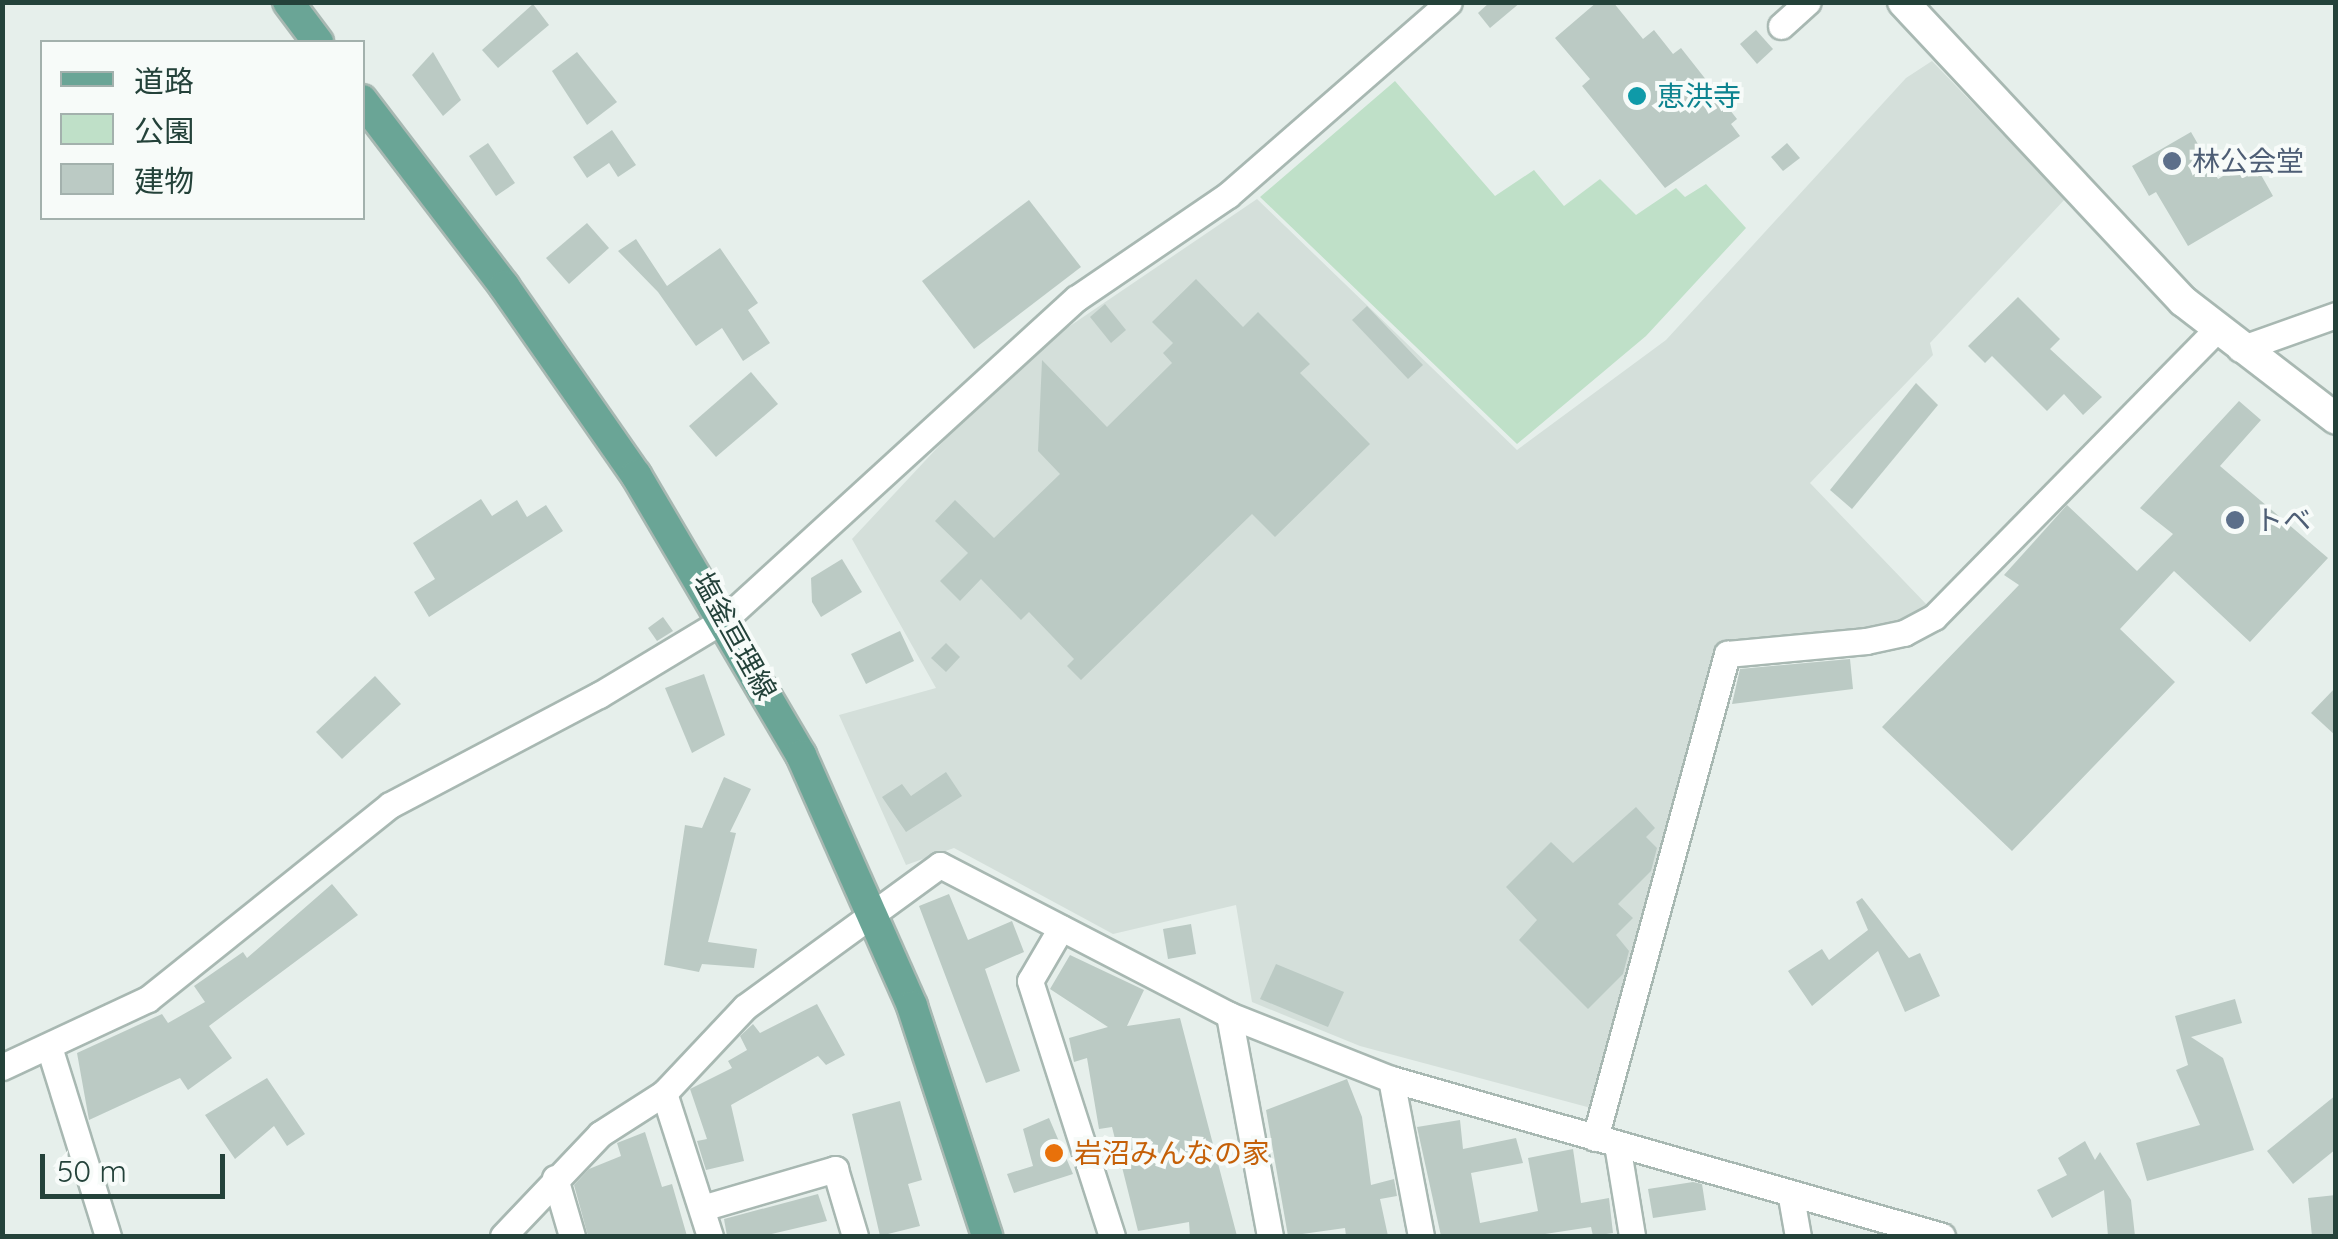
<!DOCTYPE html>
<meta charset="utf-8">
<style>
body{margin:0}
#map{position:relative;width:2338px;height:1239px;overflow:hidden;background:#e6efeb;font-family:Quicksand,"Noto Sans JP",sans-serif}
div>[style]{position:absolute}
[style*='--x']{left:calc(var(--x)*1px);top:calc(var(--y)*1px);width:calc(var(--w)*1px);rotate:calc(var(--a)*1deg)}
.built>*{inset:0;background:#d4dfda}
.green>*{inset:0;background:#bfe0c8}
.building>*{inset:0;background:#bbcac4}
.roads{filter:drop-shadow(2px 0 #a8b8b2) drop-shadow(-2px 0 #a8b8b2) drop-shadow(0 2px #a8b8b2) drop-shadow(0 -2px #a8b8b2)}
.street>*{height:25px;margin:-12.5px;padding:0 12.5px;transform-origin:12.5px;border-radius:12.5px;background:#fff}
.secondary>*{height:30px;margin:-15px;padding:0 15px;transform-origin:15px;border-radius:15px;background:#fff}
.primary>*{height:30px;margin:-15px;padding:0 15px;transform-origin:15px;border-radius:15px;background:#6aa596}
.dots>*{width:28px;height:28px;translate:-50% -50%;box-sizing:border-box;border:5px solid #f7fbf9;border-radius:50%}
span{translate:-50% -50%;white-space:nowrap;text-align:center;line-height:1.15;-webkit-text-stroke:8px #f7fbf9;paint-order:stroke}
.culture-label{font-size:28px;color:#0d838f}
.left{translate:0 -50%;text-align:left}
.service-label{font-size:28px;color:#4e5e75}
.street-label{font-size:28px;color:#24423a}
.food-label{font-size:28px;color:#c56008}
.frame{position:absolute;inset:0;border:5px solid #24423a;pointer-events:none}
.legend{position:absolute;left:40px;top:40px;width:325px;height:180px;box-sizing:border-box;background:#f7fbf9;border:2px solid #a3b1ad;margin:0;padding:12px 18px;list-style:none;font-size:30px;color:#24423a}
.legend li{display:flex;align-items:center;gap:20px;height:50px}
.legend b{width:50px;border:2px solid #a3b1ad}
.scale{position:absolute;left:40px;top:1154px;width:185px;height:45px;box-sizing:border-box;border:5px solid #24423a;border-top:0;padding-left:12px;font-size:30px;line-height:35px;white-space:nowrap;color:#24423a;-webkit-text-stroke:8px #f7fbf9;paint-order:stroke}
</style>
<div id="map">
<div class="built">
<div style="clip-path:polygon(1932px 61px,2065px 199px,1930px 343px,1933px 355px,1810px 483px,1927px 605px,1912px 620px,1883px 627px,1720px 644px,1591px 1108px,1360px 1046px,1252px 1002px,1236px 905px,1113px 934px,954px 848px,906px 865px,839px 715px,936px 688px,852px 539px,995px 386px,1064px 330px,1257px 199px,1517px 450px,1666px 340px,1906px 78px)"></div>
</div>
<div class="green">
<div style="clip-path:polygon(1395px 81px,1495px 196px,1534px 170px,1564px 206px,1600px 179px,1636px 215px,1676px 188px,1685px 197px,1706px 184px,1746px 228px,1646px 336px,1517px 444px,1260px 197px)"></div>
</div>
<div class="building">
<div style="clip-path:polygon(1490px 2px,1521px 2px,1490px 28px,1478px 13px)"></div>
<div style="clip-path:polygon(1597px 2px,1613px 2px,1643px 39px,1654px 30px,1673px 54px,1681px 48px,1737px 119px,1731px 124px,1740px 136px,1665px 188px,1582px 86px,1590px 79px,1555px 38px)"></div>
<div style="clip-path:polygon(533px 4px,549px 25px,498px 68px,482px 50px)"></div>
<div style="clip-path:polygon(1756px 30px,1773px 49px,1757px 64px,1740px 44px)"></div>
<div style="clip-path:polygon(433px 52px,461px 100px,443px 116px,412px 75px)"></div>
<div style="clip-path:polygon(577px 52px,617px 102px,587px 125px,552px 71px)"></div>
<div style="clip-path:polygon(612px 130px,636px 165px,618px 177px,609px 163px,587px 178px,573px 157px)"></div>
<div style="clip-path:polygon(2191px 132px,2218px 179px,2252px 159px,2273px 196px,2188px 246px,2156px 192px,2149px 196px,2132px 166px)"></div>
<div style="clip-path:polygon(488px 143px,515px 183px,496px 196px,469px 156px)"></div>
<div style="clip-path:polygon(1787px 143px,1800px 158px,1783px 171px,1771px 157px)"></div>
<div style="clip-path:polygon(1029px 200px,1081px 267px,974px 349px,922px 281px)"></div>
<div style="clip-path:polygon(587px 223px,609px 248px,569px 284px,546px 258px)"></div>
<div style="clip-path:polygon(636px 239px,667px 286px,720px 248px,758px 303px,748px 310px,770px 343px,743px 361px,722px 328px,696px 346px,658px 292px,618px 251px)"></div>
<div style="clip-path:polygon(1196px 279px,1243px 327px,1258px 312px,1310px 364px,1300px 373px,1370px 444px,1275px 537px,1252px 514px,1081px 680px,1067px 666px,1074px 659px,1029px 612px,1021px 620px,981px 579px,960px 601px,940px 581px,968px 553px,935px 521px,955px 500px,994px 538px,1060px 474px,1038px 451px,1042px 360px,1107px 427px,1172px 363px,1163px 353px,1173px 343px,1152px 322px)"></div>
<div style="clip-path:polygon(2018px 297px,2060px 339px,2050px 349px,2102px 397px,2083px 415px,2064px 394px,2047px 411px,1992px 356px,1985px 363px,1968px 346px)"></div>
<div style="clip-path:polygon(1105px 304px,1126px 330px,1111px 343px,1090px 317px)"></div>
<div style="clip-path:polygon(1367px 306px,1423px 365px,1408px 379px,1352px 320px)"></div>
<div style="clip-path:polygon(751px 372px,778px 404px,716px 457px,689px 426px)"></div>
<div style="clip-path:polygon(1916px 383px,1938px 405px,1852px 509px,1830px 490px)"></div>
<div style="clip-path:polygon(2239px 401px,2261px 420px,2220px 466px,2328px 558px,2250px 642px,2174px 571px,2120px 629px,2175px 682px,2012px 851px,1882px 727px,2019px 585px,2004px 575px,2067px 505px,2137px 571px,2173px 534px,2140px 508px)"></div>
<div style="clip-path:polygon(481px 499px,492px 516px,517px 500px,527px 517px,546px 505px,563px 531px,429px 617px,414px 592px,435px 579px,413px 543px)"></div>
<div style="clip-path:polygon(842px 559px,862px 592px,821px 617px,812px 602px,811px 578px)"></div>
<div style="clip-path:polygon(663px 617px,673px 631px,657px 641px,648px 628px)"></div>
<div style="clip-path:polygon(900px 631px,914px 661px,866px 684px,851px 654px)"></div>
<div style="clip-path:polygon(946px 643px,960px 657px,946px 672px,931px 658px)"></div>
<div style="clip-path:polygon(1850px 659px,1853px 689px,1732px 704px,1740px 669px)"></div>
<div style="clip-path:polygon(704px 674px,725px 735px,692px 753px,665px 688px)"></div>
<div style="clip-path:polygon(375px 676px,401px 704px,342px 759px,316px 732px)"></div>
<div style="clip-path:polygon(2336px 687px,2336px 736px,2311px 713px)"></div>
<div style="clip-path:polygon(946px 772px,962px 796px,906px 832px,882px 797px,902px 784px,911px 796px)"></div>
<div style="clip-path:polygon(724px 777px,751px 789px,730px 832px,736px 833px,708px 942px,757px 949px,754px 968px,702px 964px,699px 972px,664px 965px,685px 825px,702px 828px)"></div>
<div style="clip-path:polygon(1636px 807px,1655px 828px,1646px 837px,1657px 848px,1651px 871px,1618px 904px,1633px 918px,1616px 935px,1629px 951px,1623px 974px,1588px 1009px,1519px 940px,1537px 920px,1506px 887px,1551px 842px,1573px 863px)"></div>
<div style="clip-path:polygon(332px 884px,358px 915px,209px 1026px,232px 1058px,188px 1090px,180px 1078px,89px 1120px,77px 1053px,162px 1014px,168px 1023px,205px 1002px,194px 986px,243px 952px,247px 958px)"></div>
<div style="clip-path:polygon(949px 894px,968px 940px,1012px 921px,1024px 952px,985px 969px,1020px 1071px,986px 1083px,919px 906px)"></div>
<div style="clip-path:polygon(1862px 898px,1909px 958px,1920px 953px,1940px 996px,1905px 1012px,1878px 951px,1812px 1006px,1788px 971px,1822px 949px,1829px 960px,1868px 930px,1856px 902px)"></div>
<div style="clip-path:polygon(1191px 924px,1196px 954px,1168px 959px,1163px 929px)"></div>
<div style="clip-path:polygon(1070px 955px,1144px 990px,1127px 1026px,1180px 1018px,1237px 1236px,1190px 1236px,1189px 1222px,1138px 1231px,1112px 1127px,1099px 1129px,1087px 1058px,1074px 1062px,1069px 1038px,1108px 1027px,1050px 989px)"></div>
<div style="clip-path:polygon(1276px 964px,1344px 992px,1328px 1027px,1260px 999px)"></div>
<div style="clip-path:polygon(2235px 999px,2242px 1023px,2191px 1037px,2223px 1058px,2254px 1150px,2147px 1181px,2136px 1143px,2200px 1125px,2176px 1070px,2188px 1065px,2175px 1016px)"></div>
<div style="clip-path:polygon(817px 1004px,845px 1055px,826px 1065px,818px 1056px,731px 1105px,744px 1161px,706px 1170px,697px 1141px,707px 1139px,690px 1089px,732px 1068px,728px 1061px,747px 1050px,740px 1036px,753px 1024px,760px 1033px)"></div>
<div style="clip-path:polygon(267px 1078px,305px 1134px,287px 1146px,274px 1126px,235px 1159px,205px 1115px)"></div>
<div style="clip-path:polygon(1347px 1079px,1362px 1117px,1371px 1185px,1394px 1179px,1397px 1196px,1380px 1199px,1388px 1236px,1346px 1236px,1345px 1228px,1288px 1236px,1266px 1110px)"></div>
<div style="clip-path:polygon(2336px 1095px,2336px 1149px,2293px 1184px,2267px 1151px)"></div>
<div style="clip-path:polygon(900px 1101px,922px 1180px,908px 1184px,920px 1226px,880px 1236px,852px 1114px)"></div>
<div style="clip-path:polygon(1049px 1118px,1073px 1174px,1014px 1193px,1007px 1174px,1033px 1166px,1023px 1129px)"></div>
<div style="clip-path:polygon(1460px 1120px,1463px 1149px,1516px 1138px,1523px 1163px,1471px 1173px,1480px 1223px,1538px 1211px,1528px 1158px,1573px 1149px,1581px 1203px,1609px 1198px,1613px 1233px,1593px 1236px,1591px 1227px,1532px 1236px,1441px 1236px,1417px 1127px)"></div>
<div style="clip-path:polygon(645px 1132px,662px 1187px,672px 1184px,687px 1236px,588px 1236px,574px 1185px,589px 1169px,621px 1156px,617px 1143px)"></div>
<div style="clip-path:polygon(2085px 1141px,2095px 1160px,2100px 1152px,2131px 1200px,2135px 1236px,2108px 1236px,2104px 1190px,2052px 1218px,2037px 1190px,2067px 1175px,2058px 1158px)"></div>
<div style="clip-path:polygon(1693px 1182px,1702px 1184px,1706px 1210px,1653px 1218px,1648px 1189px)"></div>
<div style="clip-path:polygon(818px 1194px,827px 1221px,763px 1236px,727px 1236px,724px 1219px)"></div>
<div style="clip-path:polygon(2336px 1195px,2336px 1236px,2312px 1236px,2308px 1198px)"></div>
</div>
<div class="roads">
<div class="street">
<div style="--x:1781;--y:26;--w:36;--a:-42"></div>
<div style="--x:2240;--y:349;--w:102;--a:-19.5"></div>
<div style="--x:1061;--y:928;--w:61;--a:120.3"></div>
<div style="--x:1030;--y:981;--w:268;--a:72.2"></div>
<div style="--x:1229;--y:1015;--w:225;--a:79.5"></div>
<div style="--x:50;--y:1050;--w:195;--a:72.7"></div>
<div style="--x:2;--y:1067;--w:161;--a:-25"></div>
<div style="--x:148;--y:999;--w:310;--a:-38.7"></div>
<div style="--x:390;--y:805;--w:236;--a:-27.8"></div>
<div style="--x:599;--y:695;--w:147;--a:-31.1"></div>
<div style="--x:725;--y:619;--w:476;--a:-42.4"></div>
<div style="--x:1077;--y:298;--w:183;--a:-34.3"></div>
<div style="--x:1228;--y:195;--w:293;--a:-41.1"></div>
<div style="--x:1391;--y:1079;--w:160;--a:79.2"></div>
<div style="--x:664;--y:1093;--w:150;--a:72.2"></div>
<div style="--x:1595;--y:1138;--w:502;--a:-74.74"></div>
<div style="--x:1727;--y:654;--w:140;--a:-5.3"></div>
<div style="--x:1866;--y:641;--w:39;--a:-12"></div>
<div style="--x:1904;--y:633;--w:34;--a:-28"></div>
<div style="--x:1934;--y:617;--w:404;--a:-45.5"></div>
<div style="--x:1617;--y:1144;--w:93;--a:80.7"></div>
<div style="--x:555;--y:1178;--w:60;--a:73.7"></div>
<div style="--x:1791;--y:1197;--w:40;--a:80"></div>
<div style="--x:702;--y:1208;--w:139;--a:-16.3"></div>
<div style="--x:835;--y:1169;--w:70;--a:73.4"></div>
<div style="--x:503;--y:1236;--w:141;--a:-46.4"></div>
<div style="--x:600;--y:1134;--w:76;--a:-32.6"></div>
<div style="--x:664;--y:1093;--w:118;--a:-46.7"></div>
<div style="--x:745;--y:1007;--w:241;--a:-36.1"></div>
<div style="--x:940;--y:865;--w:326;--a:27.4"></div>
<div style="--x:1229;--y:1015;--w:174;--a:21.6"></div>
<div style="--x:1391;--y:1079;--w:573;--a:15.9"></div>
</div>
<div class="secondary">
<div style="--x:1903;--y:2;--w:410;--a:46.9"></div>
<div style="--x:2183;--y:301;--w:193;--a:37.6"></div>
</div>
<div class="primary">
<div style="--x:288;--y:2;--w:50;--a:53.1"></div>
<div style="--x:362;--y:100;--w:234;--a:52.6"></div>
<div style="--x:504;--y:286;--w:231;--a:55.1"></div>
<div style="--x:636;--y:475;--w:325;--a:59.5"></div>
<div style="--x:801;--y:755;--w:274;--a:66.1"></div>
<div style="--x:912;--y:1006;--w:242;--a:71.9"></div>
</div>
</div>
<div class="dots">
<div style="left:1637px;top:96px;background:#0f9aa8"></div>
<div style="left:2172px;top:161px;background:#5c6f8a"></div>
<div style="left:2235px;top:520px;background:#5c6f8a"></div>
<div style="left:1054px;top:1153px;background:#e8710a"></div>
</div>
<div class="culture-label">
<span class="left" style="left:1657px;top:96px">恵洪寺</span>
</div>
<div class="service-label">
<span class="left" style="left:2192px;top:161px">林公会堂</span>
<span class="left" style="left:2255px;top:520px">トベ</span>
</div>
<div class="street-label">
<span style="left:735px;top:636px;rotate:61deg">塩釜亘理線</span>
</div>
<div class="food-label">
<span class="left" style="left:1074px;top:1153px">岩沼みんなの家</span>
</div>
<div class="frame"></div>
<ul class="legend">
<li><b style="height:12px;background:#6aa596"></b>道路</li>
<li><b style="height:28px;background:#bfe0c8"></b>公園</li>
<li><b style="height:28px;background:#bbcac4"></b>建物</li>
</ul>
<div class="scale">50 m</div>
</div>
